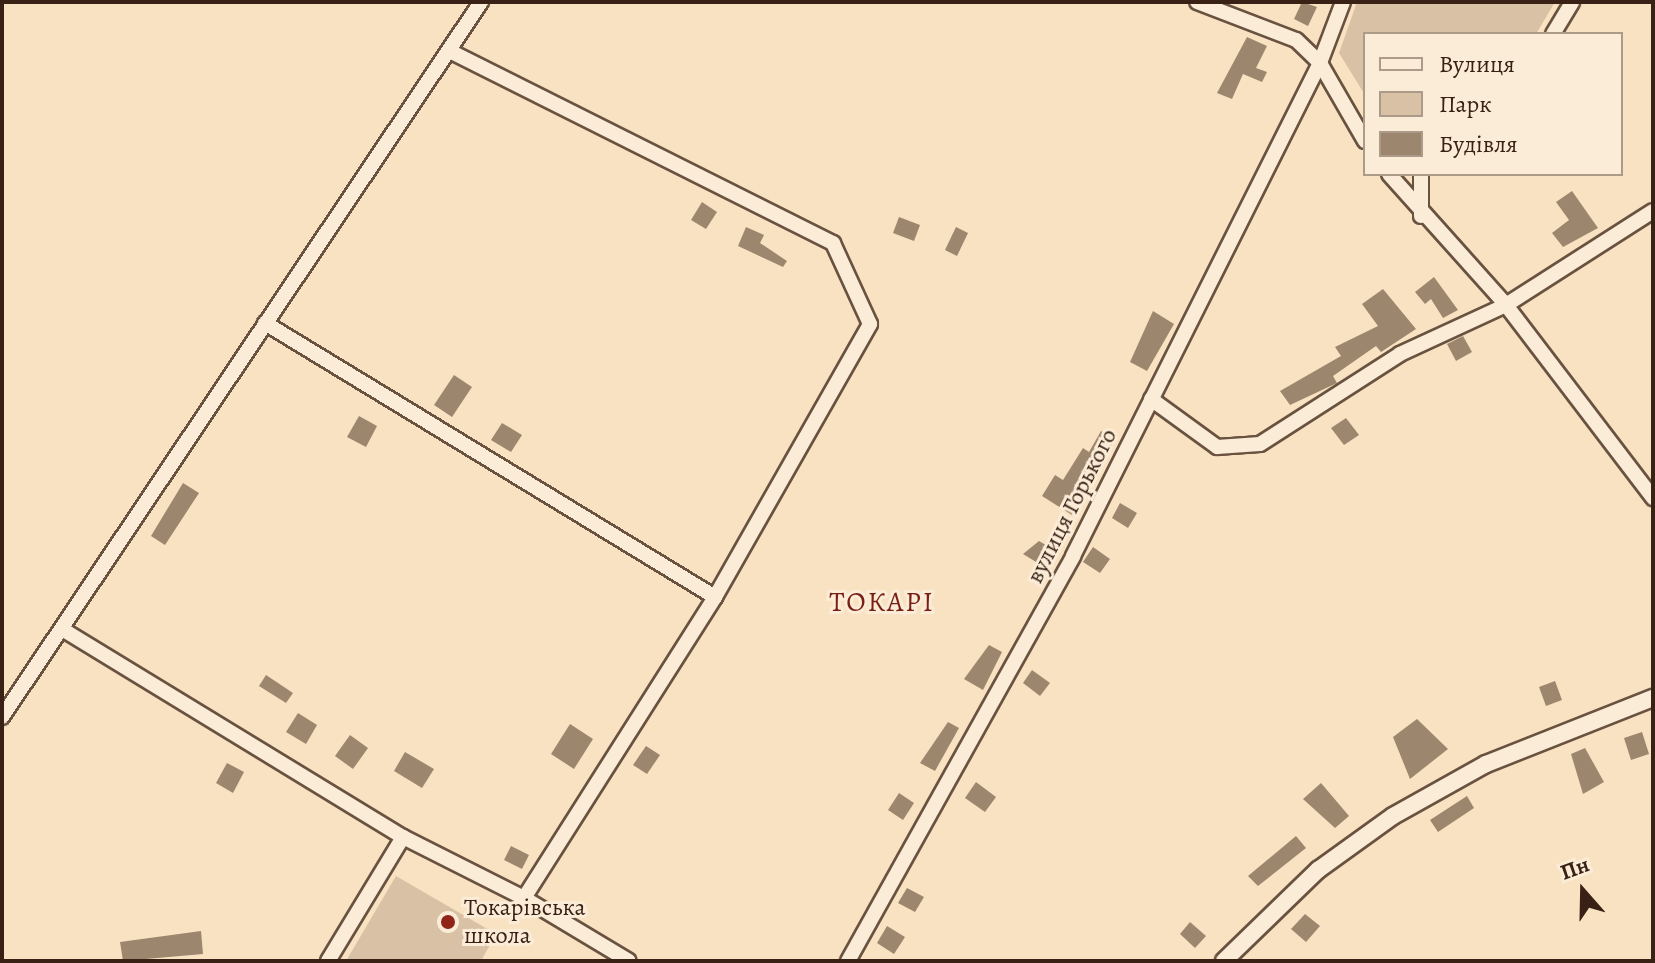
<!DOCTYPE html>
<meta charset="utf-8">
<style>
body{margin:0}
#map{position:relative;width:1655px;height:963px;overflow:hidden;background:#f9e2c1;font-family:Alegreya,serif}
div>[style]{position:absolute}
[style*='--x']{left:calc(var(--x)*1px);top:calc(var(--y)*1px);width:calc(var(--w)*1px);rotate:calc(var(--a)*1deg)}
.green>*{inset:0;background:#d8c1a4}
.building>*{inset:0;background:#9d866e}
.roads{filter:drop-shadow(2px 0 #695240) drop-shadow(-2px 0 #695240) drop-shadow(0 2px #695240) drop-shadow(0 -2px #695240)}
.minor>*{height:14px;margin:-7px;padding:0 7px;transform-origin:7px;border-radius:7px;background:#fbecd7}
.tertiary>*{height:16px;margin:-8px;padding:0 8px;transform-origin:8px;border-radius:8px;background:#fbecd7}
.dots>*{width:22px;height:22px;translate:-50% -50%;box-sizing:border-box;border:4px solid #fbecd7;border-radius:50%}
span{translate:-50% -50%;white-space:nowrap;text-align:center;line-height:1.15;-webkit-text-stroke:6px #fbecd7;paint-order:stroke}
.street-label{font-size:24px;color:#392215}
.poi-label{font-size:24px;color:#392215}
.left{translate:0 -50%;text-align:left}
.quarter-label{font-size:28px;color:#7a1f14;letter-spacing:2px}
.frame{position:absolute;inset:0;border:4px solid #392215;pointer-events:none}
.legend{position:absolute;left:1363px;top:32px;width:260px;height:144px;box-sizing:border-box;background:#fbecd7;border:2px solid #ad9b89;margin:0;padding:10px 14px;list-style:none;font-size:24px;color:#392215}
.legend li{display:flex;align-items:center;gap:16px;height:40px}
.legend b{width:40px;border:2px solid #ad9b89}
.north{position:absolute;left:1543px;top:851px;width:80px;height:80px;-webkit-text-stroke:6px #fbecd7;paint-order:stroke;rotate:340deg;font-size:22px;font-weight:700;line-height:32px;text-align:center;color:#392215}
.north::after{content:'';display:block;margin:auto;width:28px;height:36px;background:#392215;clip-path:polygon(50% 0,100% 100%,50% 72%,0 100%)}
</style>
<div id="map">
<div class="green">
<div style="clip-path:polygon(1357px 2px,1555px 2px,1536px 34px,1365px 34px,1365px 95px,1339px 53px)"></div>
<div style="clip-path:polygon(396px 876px,496px 934px,481px 961px,346px 961px)"></div>
</div>
<div class="building">
<div style="clip-path:polygon(1302px 2px,1317px 7px,1308px 26px,1294px 19px)"></div>
<div style="clip-path:polygon(1247px 37px,1267px 46px,1256px 68px,1267px 72px,1262px 82px,1243px 74px,1232px 99px,1217px 93px)"></div>
<div style="clip-path:polygon(1572px 191px,1598px 228px,1563px 247px,1552px 233px,1569px 220px,1556px 202px)"></div>
<div style="clip-path:polygon(702px 202px,717px 212px,706px 229px,691px 220px)"></div>
<div style="clip-path:polygon(899px 217px,920px 225px,914px 241px,893px 233px)"></div>
<div style="clip-path:polygon(746px 227px,764px 235px,760px 243px,787px 261px,783px 267px,738px 246px)"></div>
<div style="clip-path:polygon(956px 227px,968px 233px,957px 256px,945px 250px)"></div>
<div style="clip-path:polygon(1434px 277px,1458px 310px,1443px 318px,1431px 299px,1425px 304px,1415px 292px)"></div>
<div style="clip-path:polygon(1383px 289px,1416px 329px,1381px 352px,1376px 346px,1333px 376px,1337px 383px,1290px 405px,1280px 391px,1341px 356px,1335px 347px,1378px 326px,1362px 304px)"></div>
<div style="clip-path:polygon(1153px 311px,1174px 324px,1147px 371px,1130px 362px)"></div>
<div style="clip-path:polygon(1463px 336px,1472px 352px,1456px 361px,1447px 344px)"></div>
<div style="clip-path:polygon(454px 375px,472px 387px,452px 417px,434px 405px)"></div>
<div style="clip-path:polygon(359px 416px,377px 426px,366px 447px,347px 437px)"></div>
<div style="clip-path:polygon(1346px 418px,1359px 435px,1344px 445px,1331px 428px)"></div>
<div style="clip-path:polygon(502px 423px,522px 435px,511px 452px,491px 440px)"></div>
<div style="clip-path:polygon(1101px 431px,1115px 439px,1072px 515px,1042px 496px,1055px 475px,1063px 480px,1083px 448px,1089px 452px)"></div>
<div style="clip-path:polygon(183px 483px,199px 493px,165px 545px,151px 536px)"></div>
<div style="clip-path:polygon(1120px 503px,1137px 513px,1128px 528px,1112px 518px)"></div>
<div style="clip-path:polygon(1039px 541px,1056px 551px,1046px 568px,1023px 554px)"></div>
<div style="clip-path:polygon(1093px 547px,1110px 559px,1100px 573px,1083px 562px)"></div>
<div style="clip-path:polygon(989px 645px,1002px 652px,983px 690px,964px 679px)"></div>
<div style="clip-path:polygon(1032px 670px,1050px 683px,1040px 696px,1023px 683px)"></div>
<div style="clip-path:polygon(266px 675px,293px 693px,286px 703px,259px 686px)"></div>
<div style="clip-path:polygon(1555px 681px,1562px 700px,1546px 706px,1539px 687px)"></div>
<div style="clip-path:polygon(298px 713px,317px 725px,306px 744px,286px 732px)"></div>
<div style="clip-path:polygon(1417px 719px,1448px 749px,1410px 779px,1393px 737px)"></div>
<div style="clip-path:polygon(948px 722px,959px 728px,935px 771px,920px 763px)"></div>
<div style="clip-path:polygon(570px 724px,593px 739px,574px 769px,551px 754px)"></div>
<div style="clip-path:polygon(1642px 732px,1649px 754px,1631px 760px,1624px 738px)"></div>
<div style="clip-path:polygon(350px 735px,368px 748px,353px 769px,335px 756px)"></div>
<div style="clip-path:polygon(646px 746px,660px 755px,647px 774px,633px 765px)"></div>
<div style="clip-path:polygon(1585px 748px,1604px 782px,1583px 794px,1571px 754px)"></div>
<div style="clip-path:polygon(405px 752px,434px 769px,422px 788px,394px 771px)"></div>
<div style="clip-path:polygon(227px 763px,244px 772px,233px 793px,216px 783px)"></div>
<div style="clip-path:polygon(976px 782px,996px 797px,985px 812px,965px 798px)"></div>
<div style="clip-path:polygon(1321px 783px,1349px 816px,1335px 828px,1303px 799px)"></div>
<div style="clip-path:polygon(899px 793px,914px 803px,903px 820px,888px 810px)"></div>
<div style="clip-path:polygon(1467px 796px,1474px 808px,1438px 832px,1430px 820px)"></div>
<div style="clip-path:polygon(1296px 836px,1306px 848px,1258px 886px,1248px 876px)"></div>
<div style="clip-path:polygon(511px 846px,529px 855px,522px 869px,504px 860px)"></div>
<div style="clip-path:polygon(907px 888px,924px 897px,915px 912px,898px 903px)"></div>
<div style="clip-path:polygon(1305px 914px,1320px 926px,1306px 942px,1291px 929px)"></div>
<div style="clip-path:polygon(1190px 922px,1206px 936px,1195px 948px,1180px 934px)"></div>
<div style="clip-path:polygon(887px 926px,905px 937px,894px 954px,877px 943px)"></div>
<div style="clip-path:polygon(201px 931px,203px 954px,123px 961px,120px 942px)"></div>
</div>
<div class="roads">
<div class="minor">
<div style="--x:1343;--y:2;--w:65;--a:110.7"></div>
<div style="--x:1320;--y:63;--w:90;--a:60"></div>
<div style="--x:1553;--y:34;--w:37;--a:-59"></div>
<div style="--x:1389;--y:174;--w:176;--a:48.2"></div>
<div style="--x:1506;--y:305;--w:243;--a:52.7"></div>
<div style="--x:1421;--y:174;--w:42;--a:90"></div>
<div style="--x:265;--y:323;--w:527;--a:31.34"></div>
<div style="--x:1151;--y:399;--w:82;--a:36"></div>
<div style="--x:1217;--y:447;--w:43;--a:-4"></div>
<div style="--x:1260;--y:444;--w:166;--a:-32.7"></div>
<div style="--x:1400;--y:354;--w:117;--a:-24.8"></div>
<div style="--x:1506;--y:305;--w:174;--a:-32.6"></div>
<div style="--x:62;--y:629;--w:399;--a:31.4"></div>
<div style="--x:403;--y:837;--w:136;--a:26.8"></div>
<div style="--x:524;--y:898;--w:356;--a:-57.6"></div>
<div style="--x:715;--y:597;--w:314;--a:-60.4"></div>
<div style="--x:870;--y:324;--w:89;--a:-114.6"></div>
<div style="--x:833;--y:243;--w:428;--a:-153.4"></div>
<div style="--x:2;--y:717;--w:861;--a:-56.18"></div>
<div style="--x:524;--y:898;--w:122;--a:31"></div>
<div style="--x:328;--y:961;--w:145;--a:-58.8"></div>
<div style="--x:848;--y:961;--w:463;--a:-60.9"></div>
<div style="--x:1073;--y:556;--w:551;--a:-63.39"></div>
<div style="--x:1320;--y:63;--w:33;--a:-136"></div>
<div style="--x:1296;--y:40;--w:106;--a:-159"></div>
</div>
<div class="tertiary">
<div style="--x:1224;--y:961;--w:131;--a:-44.1"></div>
<div style="--x:1318;--y:870;--w:92;--a:-35.8"></div>
<div style="--x:1393;--y:816;--w:107;--a:-29.2"></div>
<div style="--x:1486;--y:764;--w:180;--a:-21.6"></div>
</div>
</div>
<div class="dots">
<div style="left:448px;top:922px;background:#8f2418"></div>
</div>
<div class="street-label">
<span style="left:1072px;top:506px;rotate:-63deg">вулиця Горького</span>
</div>
<div class="poi-label">
<span class="left" style="left:464px;top:922px">Токарівська<br>школа</span>
</div>
<div class="quarter-label">
<span style="left:882px;top:602px">ТОКАРІ</span>
</div>
<div class="frame"></div>
<ul class="legend">
<li><b style="height:10px;background:#fbecd7"></b>Вулиця</li>
<li><b style="height:22px;background:#d8c1a4"></b>Парк</li>
<li><b style="height:22px;background:#9d866e"></b>Будівля</li>
</ul>
<div class="north">Пн</div>
</div>
